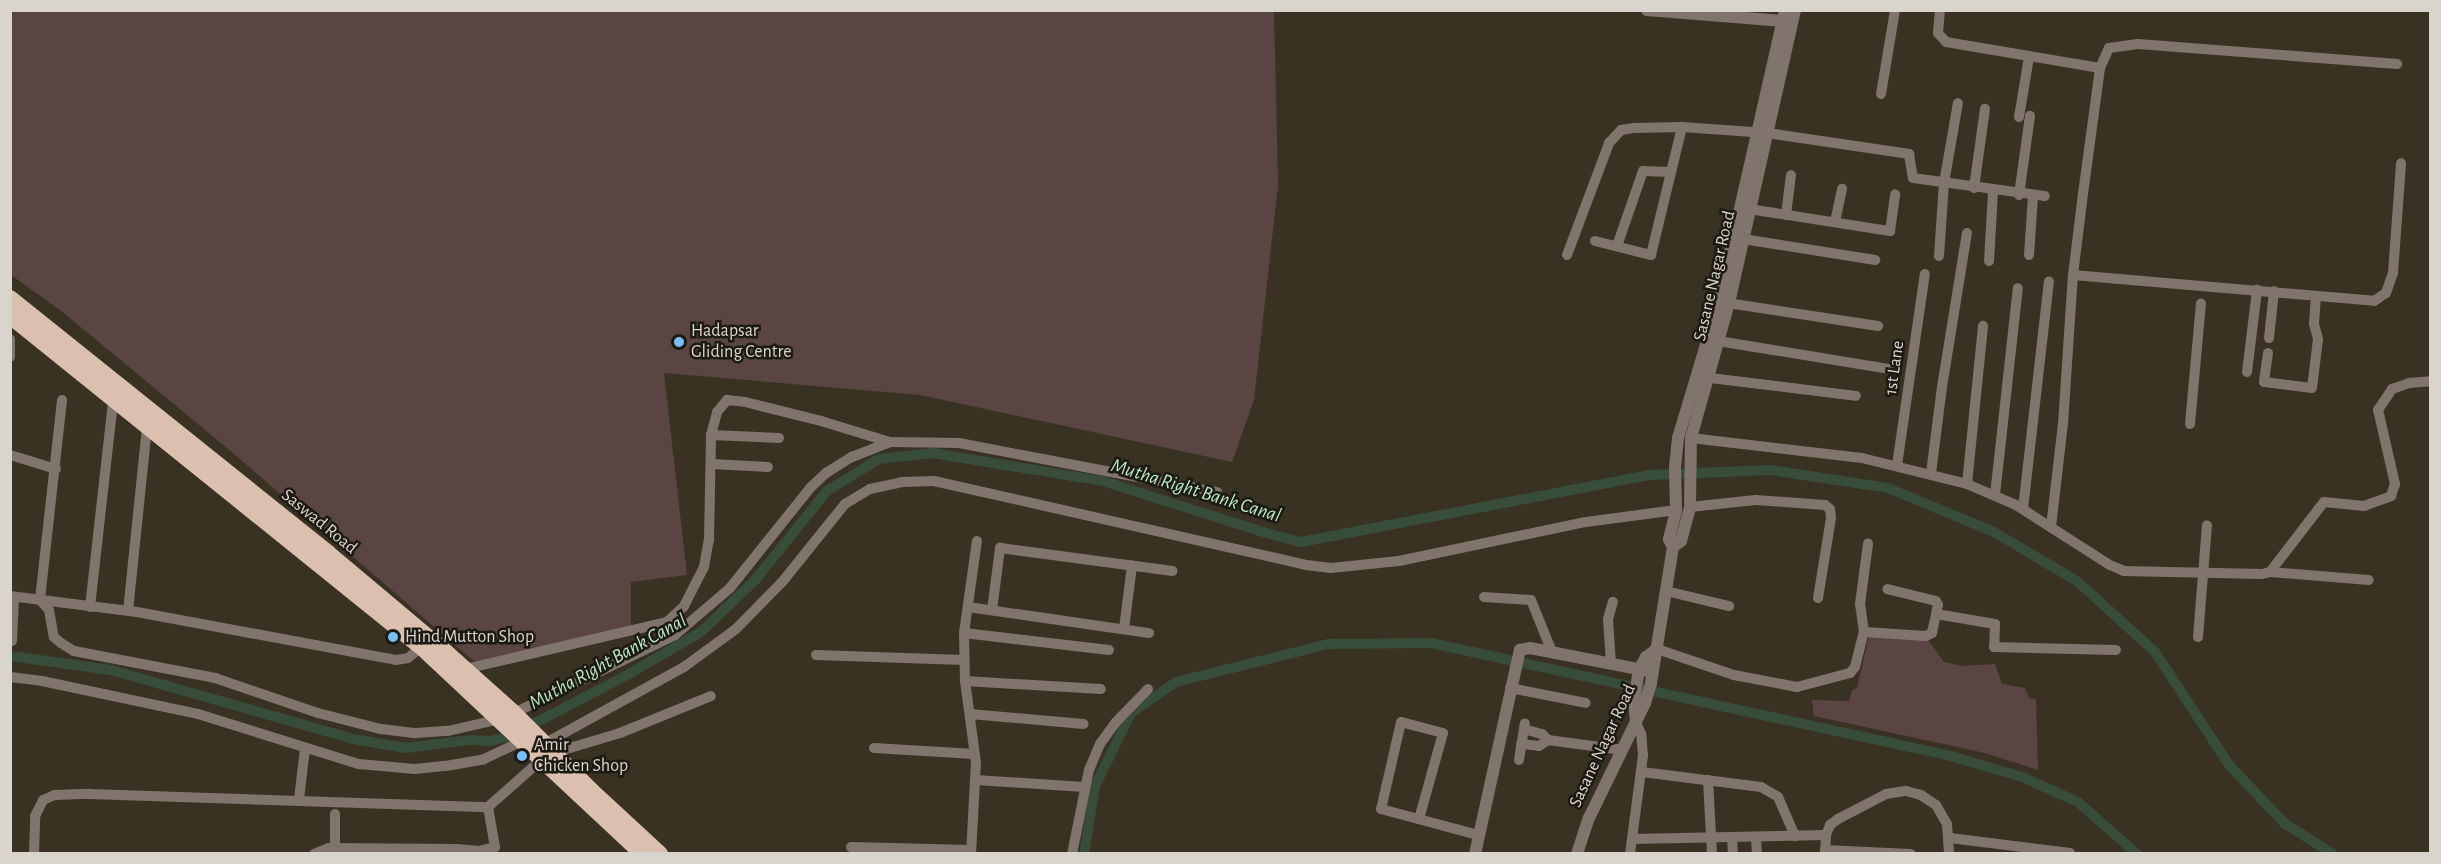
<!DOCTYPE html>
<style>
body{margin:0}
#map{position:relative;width:2441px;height:864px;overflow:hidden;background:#393223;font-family:"Alegreya Sans",sans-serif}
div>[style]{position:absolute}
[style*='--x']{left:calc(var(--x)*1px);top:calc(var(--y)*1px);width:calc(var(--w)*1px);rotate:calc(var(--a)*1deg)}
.green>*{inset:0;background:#5a4543}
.canal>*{height:10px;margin:-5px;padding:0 5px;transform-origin:5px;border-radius:5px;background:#374d3a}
.minor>*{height:10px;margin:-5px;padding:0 5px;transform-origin:5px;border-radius:5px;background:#80746c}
.tertiary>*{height:12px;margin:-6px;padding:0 6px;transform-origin:6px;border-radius:6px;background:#80746c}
.trunk>*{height:16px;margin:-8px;padding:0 8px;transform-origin:8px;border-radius:8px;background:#dbc0af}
.dots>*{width:16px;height:16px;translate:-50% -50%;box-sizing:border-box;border:3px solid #1d1a13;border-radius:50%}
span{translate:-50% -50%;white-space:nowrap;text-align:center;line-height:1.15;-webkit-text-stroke:5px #1d1a13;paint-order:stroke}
.street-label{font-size:18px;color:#d9d5cc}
.poi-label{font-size:18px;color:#d9d5cc}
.left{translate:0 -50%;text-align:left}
.water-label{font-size:20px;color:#b9e7c0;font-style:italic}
.frame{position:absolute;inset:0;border:12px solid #d9d5cc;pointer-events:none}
</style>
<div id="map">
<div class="green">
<div style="clip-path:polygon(11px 11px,1274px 11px,1278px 185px,1254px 400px,1232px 462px,920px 395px,664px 373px,687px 575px,631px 582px,631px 629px,476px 663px,227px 448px,60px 310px,11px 275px)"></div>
<div style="clip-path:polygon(1869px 636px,1928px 640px,1944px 662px,1962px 666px,1995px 664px,2002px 684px,2025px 688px,2029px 698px,2036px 699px,2038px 770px,1985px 753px,1814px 716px,1812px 700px,1849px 701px,1852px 690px,1857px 688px)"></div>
</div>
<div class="canal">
<div style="--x:10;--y:656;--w:102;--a:7.9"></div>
<div style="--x:111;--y:670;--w:252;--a:15.9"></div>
<div style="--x:353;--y:739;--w:54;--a:9.6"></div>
<div style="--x:406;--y:748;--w:64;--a:-7.1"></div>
<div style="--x:470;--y:740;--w:20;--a:3"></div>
<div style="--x:490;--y:741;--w:21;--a:-14"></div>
<div style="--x:510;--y:736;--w:134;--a:-27.5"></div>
<div style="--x:629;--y:674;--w:83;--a:-30.3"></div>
<div style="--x:701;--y:632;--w:76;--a:-43.9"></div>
<div style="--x:756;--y:579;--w:113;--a:-51.1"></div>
<div style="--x:827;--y:491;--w:61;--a:-31.6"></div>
<div style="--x:879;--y:459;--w:54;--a:-6.3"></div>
<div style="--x:933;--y:453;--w:172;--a:9.4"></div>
<div style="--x:1103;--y:481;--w:168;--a:17.7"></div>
<div style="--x:1263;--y:532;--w:39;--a:15"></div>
<div style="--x:1301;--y:542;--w:354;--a:-10.9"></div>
<div style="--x:1649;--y:475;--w:122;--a:-2.3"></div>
<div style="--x:1771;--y:470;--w:118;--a:8.7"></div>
<div style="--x:1888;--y:488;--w:115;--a:22.5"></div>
<div style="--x:1994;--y:532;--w:96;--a:30.6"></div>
<div style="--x:2077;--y:581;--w:105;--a:42.3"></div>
<div style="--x:2155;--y:652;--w:136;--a:56.7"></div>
<div style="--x:2230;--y:766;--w:79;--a:46.5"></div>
<div style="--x:2284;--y:823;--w:58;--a:32.3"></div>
<div style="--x:1084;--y:854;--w:69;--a:-80.8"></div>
<div style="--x:1095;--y:786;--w:81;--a:-63.7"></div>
<div style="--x:1131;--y:713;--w:55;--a:-34.6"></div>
<div style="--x:1176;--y:682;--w:157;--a:-14"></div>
<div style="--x:1328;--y:644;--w:103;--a:-0.6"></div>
<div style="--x:1431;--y:643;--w:532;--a:12.26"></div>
<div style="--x:1951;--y:756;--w:74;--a:16.5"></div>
<div style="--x:2022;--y:777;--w:61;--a:24.1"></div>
<div style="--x:2078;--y:802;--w:79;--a:41.4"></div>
</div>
<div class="minor">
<div style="--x:1940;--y:10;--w:23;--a:95"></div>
<div style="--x:1938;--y:33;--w:12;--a:48"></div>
<div style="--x:1946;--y:42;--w:156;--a:9.6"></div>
<div style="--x:1881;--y:94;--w:85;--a:-80.5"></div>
<div style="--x:2019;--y:117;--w:61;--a:-80.5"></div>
<div style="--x:1974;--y:188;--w:80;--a:-82.1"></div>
<div style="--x:2019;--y:195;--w:80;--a:-82.1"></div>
<div style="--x:1749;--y:209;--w:143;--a:8.9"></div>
<div style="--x:1890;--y:231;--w:37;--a:-82"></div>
<div style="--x:1786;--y:215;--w:40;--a:-82.9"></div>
<div style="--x:1835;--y:222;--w:34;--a:-78"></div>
<div style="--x:1743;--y:239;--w:134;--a:9"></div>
<div style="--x:1595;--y:241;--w:58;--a:14"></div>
<div style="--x:1651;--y:255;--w:132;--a:-76.4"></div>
<div style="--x:1617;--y:246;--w:79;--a:-70.9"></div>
<div style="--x:1643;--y:171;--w:27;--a:2"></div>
<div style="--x:1567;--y:255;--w:120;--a:-69.4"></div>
<div style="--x:1609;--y:143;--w:18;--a:-47"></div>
<div style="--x:1621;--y:130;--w:12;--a:-9"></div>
<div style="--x:1633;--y:128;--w:49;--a:-1.2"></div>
<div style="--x:1682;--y:127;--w:85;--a:4"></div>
<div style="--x:1767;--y:133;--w:144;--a:8.4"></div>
<div style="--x:1909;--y:154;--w:24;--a:81"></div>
<div style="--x:1913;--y:178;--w:133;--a:7.8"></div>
<div style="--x:2029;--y:255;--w:59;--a:-86.1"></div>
<div style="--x:1939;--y:256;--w:73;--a:-86.1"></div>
<div style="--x:1944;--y:183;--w:81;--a:-80.1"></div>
<div style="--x:1989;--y:261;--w:70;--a:-86.7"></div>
<div style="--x:2073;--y:275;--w:302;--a:4.9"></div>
<div style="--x:2374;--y:301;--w:14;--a:-34"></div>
<div style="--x:2386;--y:293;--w:21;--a:-71"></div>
<div style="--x:2393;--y:273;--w:110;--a:-85.8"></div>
<div style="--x:1721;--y:302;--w:159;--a:8.7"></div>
<div style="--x:2269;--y:338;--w:47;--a:-83.9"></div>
<div style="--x:10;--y:339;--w:18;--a:90"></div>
<div style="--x:1712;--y:340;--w:179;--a:9.3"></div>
<div style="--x:2268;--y:353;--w:29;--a:98"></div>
<div style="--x:2264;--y:382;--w:48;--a:7.1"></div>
<div style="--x:2312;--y:388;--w:49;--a:-83"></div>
<div style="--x:2318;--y:339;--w:16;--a:-105"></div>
<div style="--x:2314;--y:324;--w:28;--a:-86"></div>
<div style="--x:2247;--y:372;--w:83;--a:-83"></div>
<div style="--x:1702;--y:377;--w:155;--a:7"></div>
<div style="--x:62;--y:400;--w:201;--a:96.3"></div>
<div style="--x:40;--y:600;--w:13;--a:48"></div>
<div style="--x:49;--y:610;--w:27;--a:80"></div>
<div style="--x:54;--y:637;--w:9;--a:41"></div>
<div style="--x:61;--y:643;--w:15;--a:32"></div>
<div style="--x:74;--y:651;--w:144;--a:10.8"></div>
<div style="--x:215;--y:678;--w:109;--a:18.8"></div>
<div style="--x:318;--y:713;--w:65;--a:14.3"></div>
<div style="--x:381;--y:729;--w:35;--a:7"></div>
<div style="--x:416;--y:733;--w:32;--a:-4"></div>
<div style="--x:448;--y:731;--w:53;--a:-13"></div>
<div style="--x:2190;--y:424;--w:121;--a:-84.8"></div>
<div style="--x:711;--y:435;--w:68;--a:2.5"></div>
<div style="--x:1691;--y:438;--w:172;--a:6.7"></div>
<div style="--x:1862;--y:458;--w:108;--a:13.9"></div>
<div style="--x:1967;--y:484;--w:53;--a:23.2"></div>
<div style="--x:2016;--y:505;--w:112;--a:32.6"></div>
<div style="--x:2110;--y:565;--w:15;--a:23"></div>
<div style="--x:2124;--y:571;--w:138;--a:1.2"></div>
<div style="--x:2262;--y:574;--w:8;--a:-14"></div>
<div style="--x:2270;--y:572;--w:88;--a:-52.4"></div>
<div style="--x:2324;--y:502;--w:40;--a:5.7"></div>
<div style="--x:2364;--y:506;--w:29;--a:-20"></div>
<div style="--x:2391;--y:496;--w:13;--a:-72"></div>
<div style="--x:2395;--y:484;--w:76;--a:-102.9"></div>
<div style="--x:2378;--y:410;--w:25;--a:-56"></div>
<div style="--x:2392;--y:389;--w:18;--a:-19"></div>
<div style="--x:2409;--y:383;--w:21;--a:-5"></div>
<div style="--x:10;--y:455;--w:48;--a:16.9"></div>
<div style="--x:711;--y:464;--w:57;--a:3"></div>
<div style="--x:1897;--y:465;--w:193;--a:-81.7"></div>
<div style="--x:1931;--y:473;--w:87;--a:-82.7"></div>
<div style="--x:1942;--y:387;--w:156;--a:-80.8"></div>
<div style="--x:1967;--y:484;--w:159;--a:-84.2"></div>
<div style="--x:1995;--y:495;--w:208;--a:-83.7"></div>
<div style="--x:1690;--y:507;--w:66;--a:-6.1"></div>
<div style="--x:1756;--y:500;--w:69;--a:4.1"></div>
<div style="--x:1825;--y:505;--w:6;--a:39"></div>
<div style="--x:1830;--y:509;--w:9;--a:84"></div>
<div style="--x:1831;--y:518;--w:81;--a:99.2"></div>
<div style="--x:2023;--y:509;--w:229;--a:-83.5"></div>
<div style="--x:2051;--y:527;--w:104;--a:-83.4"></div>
<div style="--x:2063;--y:424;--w:149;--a:-86.2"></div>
<div style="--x:2073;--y:275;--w:82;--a:-83"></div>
<div style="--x:2083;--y:194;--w:127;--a:-82.3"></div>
<div style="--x:2100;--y:68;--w:22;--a:-66"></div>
<div style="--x:2109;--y:48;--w:29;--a:-8"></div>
<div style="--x:2138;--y:44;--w:260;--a:4.4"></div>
<div style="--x:2270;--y:572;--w:99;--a:4.6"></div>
<div style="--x:1666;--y:591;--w:65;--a:13.4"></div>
<div style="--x:10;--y:596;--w:128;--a:7.2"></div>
<div style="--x:137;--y:612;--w:263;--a:10.5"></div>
<div style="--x:396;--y:660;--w:12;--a:-9"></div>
<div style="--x:408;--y:658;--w:17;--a:-40"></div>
<div style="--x:1484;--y:597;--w:47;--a:3.7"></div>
<div style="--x:1531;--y:600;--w:56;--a:68"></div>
<div style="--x:90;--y:607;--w:206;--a:-83.6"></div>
<div style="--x:113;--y:402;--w:6;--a:-59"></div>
<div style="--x:968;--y:607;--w:183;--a:8.2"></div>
<div style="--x:992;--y:610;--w:63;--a:-82.6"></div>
<div style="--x:1000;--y:548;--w:174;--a:7.6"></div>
<div style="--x:128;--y:611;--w:184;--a:-84.1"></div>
<div style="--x:1936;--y:614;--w:60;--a:9.6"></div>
<div style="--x:1995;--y:624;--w:23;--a:92"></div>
<div style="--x:1994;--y:647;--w:122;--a:1.4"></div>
<div style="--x:1124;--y:629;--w:64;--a:-82.8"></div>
<div style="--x:1864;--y:632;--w:28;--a:-98"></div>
<div style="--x:1860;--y:604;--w:61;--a:-82.4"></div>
<div style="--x:964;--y:633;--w:146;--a:6.7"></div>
<div style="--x:2198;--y:637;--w:112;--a:-85.4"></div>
<div style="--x:12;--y:641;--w:44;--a:-87.4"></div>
<div style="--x:1657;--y:649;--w:81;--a:18.7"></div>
<div style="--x:1734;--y:675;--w:64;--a:10.8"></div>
<div style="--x:1797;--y:687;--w:55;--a:-14.8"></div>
<div style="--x:1850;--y:673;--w:8;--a:-50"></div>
<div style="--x:1855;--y:667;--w:36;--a:-76"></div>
<div style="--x:1864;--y:632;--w:62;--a:3.7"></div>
<div style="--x:1926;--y:636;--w:7;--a:-27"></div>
<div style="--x:1932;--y:633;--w:29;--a:-78"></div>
<div style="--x:1938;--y:605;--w:4;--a:-117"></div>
<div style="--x:1936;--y:601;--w:50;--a:-166.2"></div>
<div style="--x:816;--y:655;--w:148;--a:1.9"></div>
<div style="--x:1611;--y:664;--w:45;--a:-93.8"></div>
<div style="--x:1608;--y:619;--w:18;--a:-74"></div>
<div style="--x:465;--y:669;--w:207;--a:-13.1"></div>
<div style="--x:667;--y:622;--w:23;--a:-43"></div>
<div style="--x:684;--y:606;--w:44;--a:-62.9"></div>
<div style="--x:704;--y:567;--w:27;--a:-80"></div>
<div style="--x:709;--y:540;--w:105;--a:-88.9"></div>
<div style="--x:711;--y:435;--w:24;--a:-75"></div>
<div style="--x:717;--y:412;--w:16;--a:-50"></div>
<div style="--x:727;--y:400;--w:18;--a:6"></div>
<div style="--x:745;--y:402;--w:78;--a:14"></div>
<div style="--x:821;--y:421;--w:72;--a:16.9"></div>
<div style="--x:10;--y:677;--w:32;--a:7"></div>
<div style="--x:42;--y:681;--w:159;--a:11.9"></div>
<div style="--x:198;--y:714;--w:169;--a:17.3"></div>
<div style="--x:359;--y:764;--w:56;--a:5.1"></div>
<div style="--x:415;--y:769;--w:31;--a:-6"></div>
<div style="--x:446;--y:766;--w:39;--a:-10"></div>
<div style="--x:484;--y:759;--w:42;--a:-25.3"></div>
<div style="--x:965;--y:681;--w:136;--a:3.4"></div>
<div style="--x:1510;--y:688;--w:77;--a:11.2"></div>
<div style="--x:514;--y:713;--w:179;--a:-25.8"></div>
<div style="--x:675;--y:635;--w:72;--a:-40.5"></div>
<div style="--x:730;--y:588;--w:129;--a:-51.3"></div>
<div style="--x:811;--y:487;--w:21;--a:-43"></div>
<div style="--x:826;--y:473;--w:31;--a:-32"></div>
<div style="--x:852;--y:457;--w:41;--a:-21.5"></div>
<div style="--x:890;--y:442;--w:69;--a:0.8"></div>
<div style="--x:959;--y:443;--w:263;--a:10.8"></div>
<div style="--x:970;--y:714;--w:114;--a:5"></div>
<div style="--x:1524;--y:729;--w:19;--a:16"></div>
<div style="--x:1542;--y:734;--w:8;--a:45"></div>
<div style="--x:1548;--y:740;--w:75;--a:7.7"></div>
<div style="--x:544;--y:744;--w:160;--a:-28.8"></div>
<div style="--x:684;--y:667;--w:64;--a:-36.2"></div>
<div style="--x:736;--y:629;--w:67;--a:-45.6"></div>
<div style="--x:783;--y:581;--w:99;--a:-51.2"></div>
<div style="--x:845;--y:504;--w:29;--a:-31"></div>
<div style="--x:870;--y:489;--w:33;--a:-12"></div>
<div style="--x:902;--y:482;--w:32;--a:-2"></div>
<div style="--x:934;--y:481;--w:381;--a:12.7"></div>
<div style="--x:1306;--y:565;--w:25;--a:7"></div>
<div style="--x:1331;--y:568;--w:68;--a:-5.9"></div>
<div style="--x:1399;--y:561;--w:191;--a:-11.8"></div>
<div style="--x:1586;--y:522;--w:91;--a:-7.6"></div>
<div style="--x:1521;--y:744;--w:18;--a:6"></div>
<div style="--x:1539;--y:746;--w:11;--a:-34"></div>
<div style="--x:874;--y:748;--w:101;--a:3.4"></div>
<div style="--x:553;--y:753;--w:70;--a:-16.6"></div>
<div style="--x:620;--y:733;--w:98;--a:-22.1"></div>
<div style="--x:1519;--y:760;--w:37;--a:-81"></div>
<div style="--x:1642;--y:772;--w:120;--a:7.2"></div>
<div style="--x:1761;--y:787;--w:20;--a:30"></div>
<div style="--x:1778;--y:797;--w:43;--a:66.4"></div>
<div style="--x:976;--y:780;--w:108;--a:3.7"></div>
<div style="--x:1708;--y:780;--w:74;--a:86.9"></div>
<div style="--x:299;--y:799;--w:50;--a:-83.2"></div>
<div style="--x:488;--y:807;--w:60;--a:-41.6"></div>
<div style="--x:335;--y:814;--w:34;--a:90"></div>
<div style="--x:1419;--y:819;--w:89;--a:-74.4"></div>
<div style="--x:1443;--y:733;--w:43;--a:-165.3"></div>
<div style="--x:1401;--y:722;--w:89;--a:102.9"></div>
<div style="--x:1381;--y:809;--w:100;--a:15"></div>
<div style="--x:1732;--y:837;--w:17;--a:87"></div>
<div style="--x:1756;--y:837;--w:17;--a:87"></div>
<div style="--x:1950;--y:838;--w:121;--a:7.1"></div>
<div style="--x:1632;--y:839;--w:194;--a:-1.2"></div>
<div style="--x:851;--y:847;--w:120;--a:1.4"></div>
<div style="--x:1825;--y:850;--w:86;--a:2.7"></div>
<div style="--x:34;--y:853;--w:37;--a:-88"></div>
<div style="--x:35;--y:816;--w:18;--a:-63"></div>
<div style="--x:43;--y:800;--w:13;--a:-23"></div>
<div style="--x:55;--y:795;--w:34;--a:-2"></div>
<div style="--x:89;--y:794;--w:399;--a:1.9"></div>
<div style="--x:488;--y:807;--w:41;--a:80.1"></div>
<div style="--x:495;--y:847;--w:16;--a:166"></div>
<div style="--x:479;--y:851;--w:22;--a:-175"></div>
<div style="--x:457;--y:849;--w:128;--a:-179.6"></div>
<div style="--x:329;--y:848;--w:16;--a:158"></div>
<div style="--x:971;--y:854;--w:91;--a:-86.9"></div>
<div style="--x:976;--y:763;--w:83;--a:-97.6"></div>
<div style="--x:965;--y:681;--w:48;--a:-91.2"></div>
<div style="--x:964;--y:633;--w:93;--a:-82"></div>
<div style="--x:1072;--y:854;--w:86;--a:-78.6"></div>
<div style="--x:1089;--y:770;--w:28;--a:-67"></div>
<div style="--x:1100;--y:744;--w:27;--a:-54"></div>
<div style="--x:1116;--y:722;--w:46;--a:-45.9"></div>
<div style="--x:1630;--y:854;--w:100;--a:-82.5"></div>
<div style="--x:1643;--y:755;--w:21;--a:-95"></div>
<div style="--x:1641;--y:734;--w:13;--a:-113"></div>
<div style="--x:1825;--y:854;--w:19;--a:-87"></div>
<div style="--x:1826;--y:835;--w:11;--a:-68"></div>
<div style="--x:1830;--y:825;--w:10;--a:-37"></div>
<div style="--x:1838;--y:819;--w:54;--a:-27.5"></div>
<div style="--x:1886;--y:794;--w:20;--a:-9"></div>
<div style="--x:1906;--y:791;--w:16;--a:15"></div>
<div style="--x:1921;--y:795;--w:18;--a:34"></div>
<div style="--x:1936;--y:805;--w:22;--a:60"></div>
<div style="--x:1947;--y:824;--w:30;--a:86"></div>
</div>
<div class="tertiary">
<div style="--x:1647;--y:10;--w:136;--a:4.6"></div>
<div style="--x:1673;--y:547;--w:10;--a:-37"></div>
<div style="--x:1681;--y:541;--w:35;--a:-75"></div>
<div style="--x:1690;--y:507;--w:69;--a:-89.2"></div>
<div style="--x:1691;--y:438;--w:140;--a:-74.3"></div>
<div style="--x:1729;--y:303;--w:300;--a:-77.3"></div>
<div style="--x:1636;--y:721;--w:20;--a:-96"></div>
<div style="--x:1634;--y:701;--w:31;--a:-81"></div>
<div style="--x:1639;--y:670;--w:15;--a:-62"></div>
<div style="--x:1646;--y:657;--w:14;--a:-36"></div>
<div style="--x:1475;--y:854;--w:209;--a:-77.6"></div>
<div style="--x:1520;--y:650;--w:10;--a:-11"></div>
<div style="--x:1530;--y:648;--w:125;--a:11"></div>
<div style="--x:1577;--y:854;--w:38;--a:-72"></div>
<div style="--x:1589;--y:818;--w:128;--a:-64"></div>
<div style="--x:1645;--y:703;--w:21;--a:-73"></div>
<div style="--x:1651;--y:683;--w:138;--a:-80.8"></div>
<div style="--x:1673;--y:547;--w:9;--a:-117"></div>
<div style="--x:1669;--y:539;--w:30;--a:-76"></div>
<div style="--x:1676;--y:510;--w:43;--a:-91.3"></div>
<div style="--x:1675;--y:467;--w:29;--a:-84"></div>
<div style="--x:1678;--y:438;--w:143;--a:-73.3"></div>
<div style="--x:1719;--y:301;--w:298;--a:-77.2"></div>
</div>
<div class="trunk">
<div style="--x:10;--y:298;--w:408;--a:38.7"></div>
<div style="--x:328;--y:553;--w:155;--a:40"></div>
<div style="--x:447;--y:653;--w:90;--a:41.8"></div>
<div style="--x:514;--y:713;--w:109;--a:45"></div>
<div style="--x:591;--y:790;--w:94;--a:42.8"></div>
<div style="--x:10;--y:316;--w:528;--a:38.85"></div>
<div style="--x:421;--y:647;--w:303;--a:43.1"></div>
</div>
<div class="dots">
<div style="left:679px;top:342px;background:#77c0f7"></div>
<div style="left:393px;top:637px;background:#77c0f7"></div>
<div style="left:522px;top:756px;background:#77c0f7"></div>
</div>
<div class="street-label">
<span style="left:1715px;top:276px;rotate:-77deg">Sasane Nagar Road</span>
<span style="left:1895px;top:368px;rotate:-82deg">1st Lane</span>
<span style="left:319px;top:522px;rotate:39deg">Saswad Road</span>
<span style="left:1603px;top:746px;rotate:-65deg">Sasane Nagar Road</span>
</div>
<div class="poi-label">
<span class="left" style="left:691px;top:342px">Hadapsar<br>Gliding Centre</span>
<span class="left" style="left:405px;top:637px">Hind Mutton Shop</span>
<span class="left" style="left:534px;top:756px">Amir<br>Chicken Shop</span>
</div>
<div class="water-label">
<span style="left:1196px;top:491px;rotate:17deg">Mutha Right Bank Canal</span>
<span style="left:608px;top:662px;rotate:-29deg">Mutha Right Bank Canal</span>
</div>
<div class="frame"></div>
</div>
